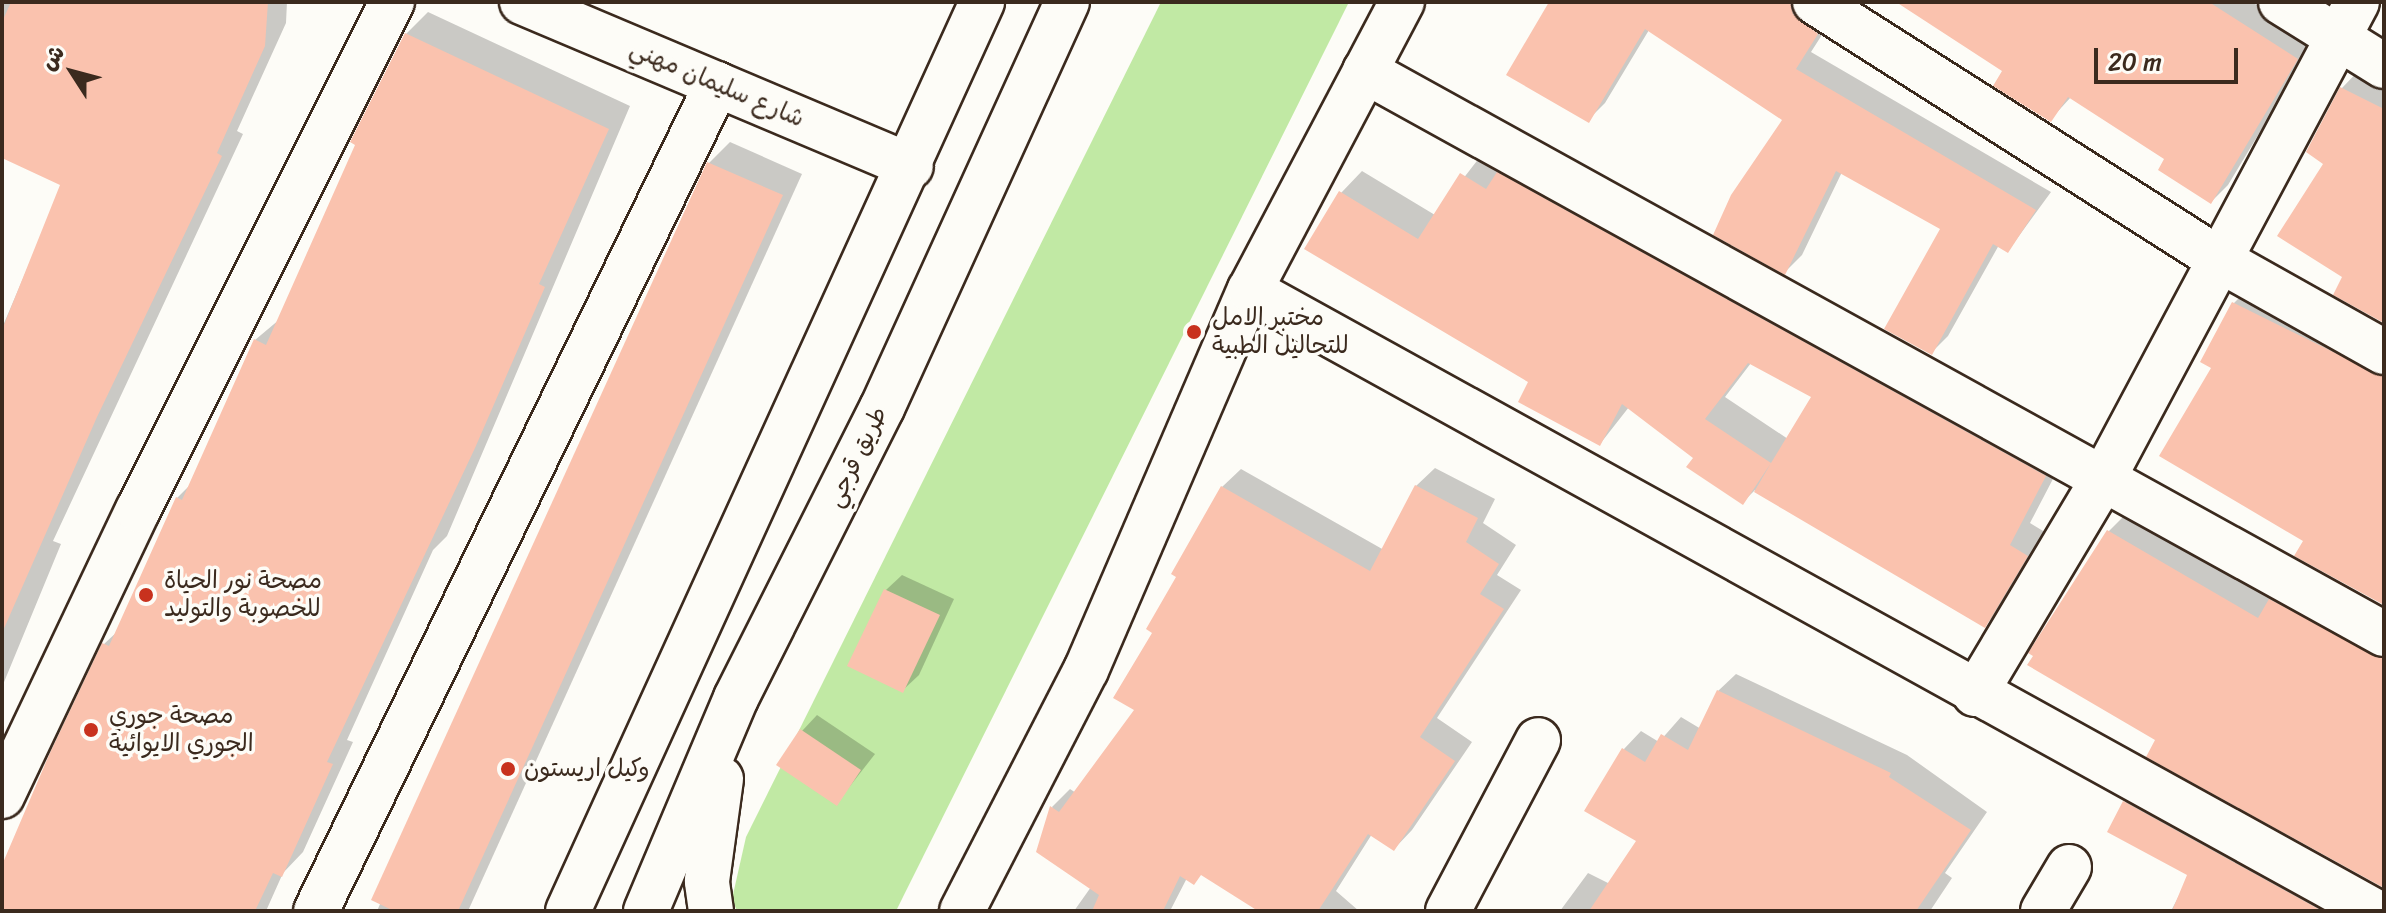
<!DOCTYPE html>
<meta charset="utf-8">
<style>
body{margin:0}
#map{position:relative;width:2386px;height:913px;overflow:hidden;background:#fdfcf7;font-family:Sriracha,"Playpen Sans Arabic",sans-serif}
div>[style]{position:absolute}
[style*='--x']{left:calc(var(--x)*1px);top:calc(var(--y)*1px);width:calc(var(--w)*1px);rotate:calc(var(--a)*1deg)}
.green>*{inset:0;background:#c1e9a4}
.shadow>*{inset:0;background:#0003}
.building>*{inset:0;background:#fac2ae}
.roads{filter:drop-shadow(2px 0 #3b2a1e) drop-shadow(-2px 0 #3b2a1e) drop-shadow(0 2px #3b2a1e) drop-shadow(0 -2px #3b2a1e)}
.minor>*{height:44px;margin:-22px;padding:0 22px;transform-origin:22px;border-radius:22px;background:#fdfcf7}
.highway>*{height:44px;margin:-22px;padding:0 22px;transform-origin:22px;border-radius:22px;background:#fdfcf7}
.dots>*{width:22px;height:22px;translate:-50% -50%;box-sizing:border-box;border:4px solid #fdfcf7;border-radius:50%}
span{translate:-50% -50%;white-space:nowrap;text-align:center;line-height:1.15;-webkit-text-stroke:7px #fdfcf7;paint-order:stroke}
.street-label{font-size:24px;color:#3b2a1e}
.poi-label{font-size:24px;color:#3b2a1e}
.left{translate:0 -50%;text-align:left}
.frame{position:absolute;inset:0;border:4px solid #3b2a1e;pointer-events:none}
.north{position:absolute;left:32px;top:32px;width:80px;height:80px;-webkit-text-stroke:6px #fdfcf7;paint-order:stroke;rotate:306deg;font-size:22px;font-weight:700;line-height:32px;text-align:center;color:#3b2a1e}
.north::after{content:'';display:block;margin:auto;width:28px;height:36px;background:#3b2a1e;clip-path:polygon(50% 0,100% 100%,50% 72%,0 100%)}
.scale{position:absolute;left:2094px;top:48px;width:144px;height:36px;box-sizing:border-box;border:4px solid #3b2a1e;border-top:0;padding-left:10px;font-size:24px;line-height:28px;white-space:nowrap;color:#3b2a1e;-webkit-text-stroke:6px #fdfcf7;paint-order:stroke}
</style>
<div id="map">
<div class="green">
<div style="clip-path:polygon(1161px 2px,1349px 2px,896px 911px,737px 911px,732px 899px,746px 837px)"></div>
</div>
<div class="shadow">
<div style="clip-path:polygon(2px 2px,287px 2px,286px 23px,237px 131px,243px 134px,53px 541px,61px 544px,2px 687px,2px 328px,63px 184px,2px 155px)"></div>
<div style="clip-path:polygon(1552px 2px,1817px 2px,1834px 16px,1811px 52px,2051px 192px,2008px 251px,1999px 245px,1948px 336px,1931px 353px,1943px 228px,1842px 172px,1802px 255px,1785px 272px,1785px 120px,1649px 30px,1605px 103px,1588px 120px)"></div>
<div style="clip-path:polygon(1900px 2px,2252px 2px,2314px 42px,2228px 185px,2211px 202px,2167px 158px,2071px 97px,2050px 120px,2005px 70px)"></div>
<div style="clip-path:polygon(428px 12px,630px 106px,447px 536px,433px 550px,347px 740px,353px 742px,303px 852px,283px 873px,266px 911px,2px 911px,2px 868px,104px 644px,119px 630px,177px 498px,191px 484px,255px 340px,280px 319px,406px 34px)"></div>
<div style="clip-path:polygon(2384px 64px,2384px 321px,2345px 276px,2326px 163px,2308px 151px,2342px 88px,2364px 65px)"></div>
<div style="clip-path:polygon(730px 142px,802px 174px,468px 911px,377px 911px,709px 163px)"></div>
<div style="clip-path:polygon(evenodd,1483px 153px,2066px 454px,2030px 523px,2048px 534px,2006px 604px,1985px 625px,1755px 490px,1742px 503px,1695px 457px,1629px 407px,1600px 444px,1341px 193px,1362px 171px,1435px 215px,1483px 153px,1751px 363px,1813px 396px,1788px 439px,1725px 397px,1751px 363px)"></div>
<div style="clip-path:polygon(2256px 281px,2384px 346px,2384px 603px,2306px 540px,2214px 368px,2234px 303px)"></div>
<div style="clip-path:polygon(1435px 468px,1495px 499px,1483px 523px,1516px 545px,1497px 575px,1521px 590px,1437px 718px,1472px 742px,1412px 830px,1394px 849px,1372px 834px,1336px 891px,1359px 911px,1262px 911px,1202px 874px,1187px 878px,1170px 911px,1074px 911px,1091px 887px,1052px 807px,1070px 789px,1076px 793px,1136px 709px,1155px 632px,1222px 487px,1241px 469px,1384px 550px,1416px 486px)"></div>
<div style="clip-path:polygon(2131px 509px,2384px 628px,2384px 886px,2031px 652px,2109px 531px)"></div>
<div style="clip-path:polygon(902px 575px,954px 599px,919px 675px,903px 690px,886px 590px)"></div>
<div style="clip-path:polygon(1736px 674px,1907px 755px,1987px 812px,1945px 873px,1952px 878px,1930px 911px,1560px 911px,1588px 873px,1610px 884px,1638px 841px,1624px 749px,1641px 731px,1659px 742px,1681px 717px,1701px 729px,1718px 691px)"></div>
<div style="clip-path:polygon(817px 715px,875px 754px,836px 804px,802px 731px)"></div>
<div style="clip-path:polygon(2147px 780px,2384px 911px,2171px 911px,2190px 874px,2125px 802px)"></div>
</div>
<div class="building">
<div style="clip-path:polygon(11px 2px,268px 2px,265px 46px,217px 153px,222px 156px,97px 417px,2px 633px,2px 330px,60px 185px,2px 158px,2px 22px)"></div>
<div style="clip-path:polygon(1549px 2px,1790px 2px,1793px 14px,1818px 34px,1796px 69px,2036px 210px,2008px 253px,1993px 244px,1932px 355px,1884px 329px,1940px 229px,1836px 171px,1785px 275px,1713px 235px,1731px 195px,1782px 120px,1645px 29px,1589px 123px,1506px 75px)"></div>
<div style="clip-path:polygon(1896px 2px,2209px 2px,2298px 59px,2211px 204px,2158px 170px,2164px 159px,2068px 97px,2051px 122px,1993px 86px,2002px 71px)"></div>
<div style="clip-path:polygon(405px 33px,609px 129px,539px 284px,545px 287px,475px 448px,327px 762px,333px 764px,282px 877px,273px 873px,255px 911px,2px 911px,2px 865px,49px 755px,102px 643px,109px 646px,176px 497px,182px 500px,254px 339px,266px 345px,355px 145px,350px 142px)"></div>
<div style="clip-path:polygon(2340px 87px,2384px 109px,2384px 323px,2333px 295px,2342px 277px,2277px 236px,2323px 164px,2306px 152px)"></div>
<div style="clip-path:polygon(707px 162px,783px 195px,458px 911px,394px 911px,371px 900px)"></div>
<div style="clip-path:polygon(evenodd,1497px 172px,2046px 476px,2010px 545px,2028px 556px,1985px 628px,1754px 492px,1771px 463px,1743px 505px,1686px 467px,1693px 458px,1622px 404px,1600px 446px,1518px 402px,1528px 382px,1304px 249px,1339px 191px,1418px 239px,1460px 173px,1486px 189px,1497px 172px,1748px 363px,1811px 397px,1771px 463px,1705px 419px,1748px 363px)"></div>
<div style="clip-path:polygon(2232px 302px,2384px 377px,2384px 605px,2294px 556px,2303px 541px,2159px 456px,2211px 368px,2200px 362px)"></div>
<div style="clip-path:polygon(1415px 485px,1478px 518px,1466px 542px,1499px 564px,1480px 594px,1504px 609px,1420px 737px,1455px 761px,1394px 851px,1368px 834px,1318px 911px,1258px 911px,1201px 875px,1194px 885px,1180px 876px,1163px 911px,1092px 911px,1099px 895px,1036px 852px,1050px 806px,1059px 812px,1134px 710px,1113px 698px,1152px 633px,1146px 629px,1176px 577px,1171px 574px,1221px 486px,1370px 571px)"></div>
<div style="clip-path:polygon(2107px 530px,2258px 618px,2269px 599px,2384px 659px,2384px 888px,2146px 757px,2155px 740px,2027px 665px,2033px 656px,2028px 653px)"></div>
<div style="clip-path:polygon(884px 589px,940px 615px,903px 693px,847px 666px)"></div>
<div style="clip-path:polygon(1717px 690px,1891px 773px,1889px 777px,1971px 830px,1916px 911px,1589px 911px,1636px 841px,1584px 811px,1622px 748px,1645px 762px,1661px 734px,1688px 750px)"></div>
<div style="clip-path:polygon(800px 729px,861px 770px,837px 806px,776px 765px)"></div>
<div style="clip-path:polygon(2123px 801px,2322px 911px,2172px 911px,2187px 875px,2107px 832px)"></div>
</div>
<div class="roads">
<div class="minor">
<div style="--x:522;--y:2;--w:422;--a:22.9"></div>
<div style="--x:1815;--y:2;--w:480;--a:32.5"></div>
<div style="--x:2220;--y:260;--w:188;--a:29.3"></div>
<div style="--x:2281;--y:2;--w:121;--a:31.9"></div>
<div style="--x:1365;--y:71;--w:1164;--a:28.92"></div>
<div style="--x:1250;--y:290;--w:1284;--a:28.92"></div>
<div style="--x:1975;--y:694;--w:250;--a:-59.2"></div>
<div style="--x:2103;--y:479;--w:540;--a:-61.96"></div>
<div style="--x:2;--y:796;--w:317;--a:-64.6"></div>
<div style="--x:138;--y:510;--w:568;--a:-63.43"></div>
<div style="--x:316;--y:911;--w:919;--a:-64.13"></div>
<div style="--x:962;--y:911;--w:271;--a:-62.8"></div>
<div style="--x:1086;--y:670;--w:414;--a:-66.7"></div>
<div style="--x:1250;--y:290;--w:326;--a:-62.2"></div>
<div style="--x:1448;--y:911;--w:193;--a:-62.2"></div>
<div style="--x:2043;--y:911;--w:51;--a:-59.4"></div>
</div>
<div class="highway">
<div style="--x:568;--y:911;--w:999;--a:-65.51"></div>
<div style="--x:646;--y:911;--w:231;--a:-67.1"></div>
<div style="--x:736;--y:698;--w:325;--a:-63.3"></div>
<div style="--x:882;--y:408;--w:446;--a:-65.5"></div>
<div style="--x:711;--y:911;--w:30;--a:-98"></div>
<div style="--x:707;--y:881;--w:103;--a:-82.2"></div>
</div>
</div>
<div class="dots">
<div style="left:1194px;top:332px;background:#c8321e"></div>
<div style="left:146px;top:595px;background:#c8321e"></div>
<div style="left:91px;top:730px;background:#c8321e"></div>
<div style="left:508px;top:769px;background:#c8321e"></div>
</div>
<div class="street-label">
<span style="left:717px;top:84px;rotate:23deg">شارع سليمان مهني</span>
<span style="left:857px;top:457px;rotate:-64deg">طريق قرجي</span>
</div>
<div class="poi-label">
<span class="left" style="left:1212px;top:332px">مختبر الامل<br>للتحاليل الطبية</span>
<span class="left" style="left:164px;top:595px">مصحة نور الحياة<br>للخصوبة والتوليد</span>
<span class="left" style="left:109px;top:730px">مصحة جوري<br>الجوري الايوائية</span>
<span class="left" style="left:524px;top:769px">وكيل اريستون</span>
</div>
<div class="frame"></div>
<div class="north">ش</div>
<div class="scale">20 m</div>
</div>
